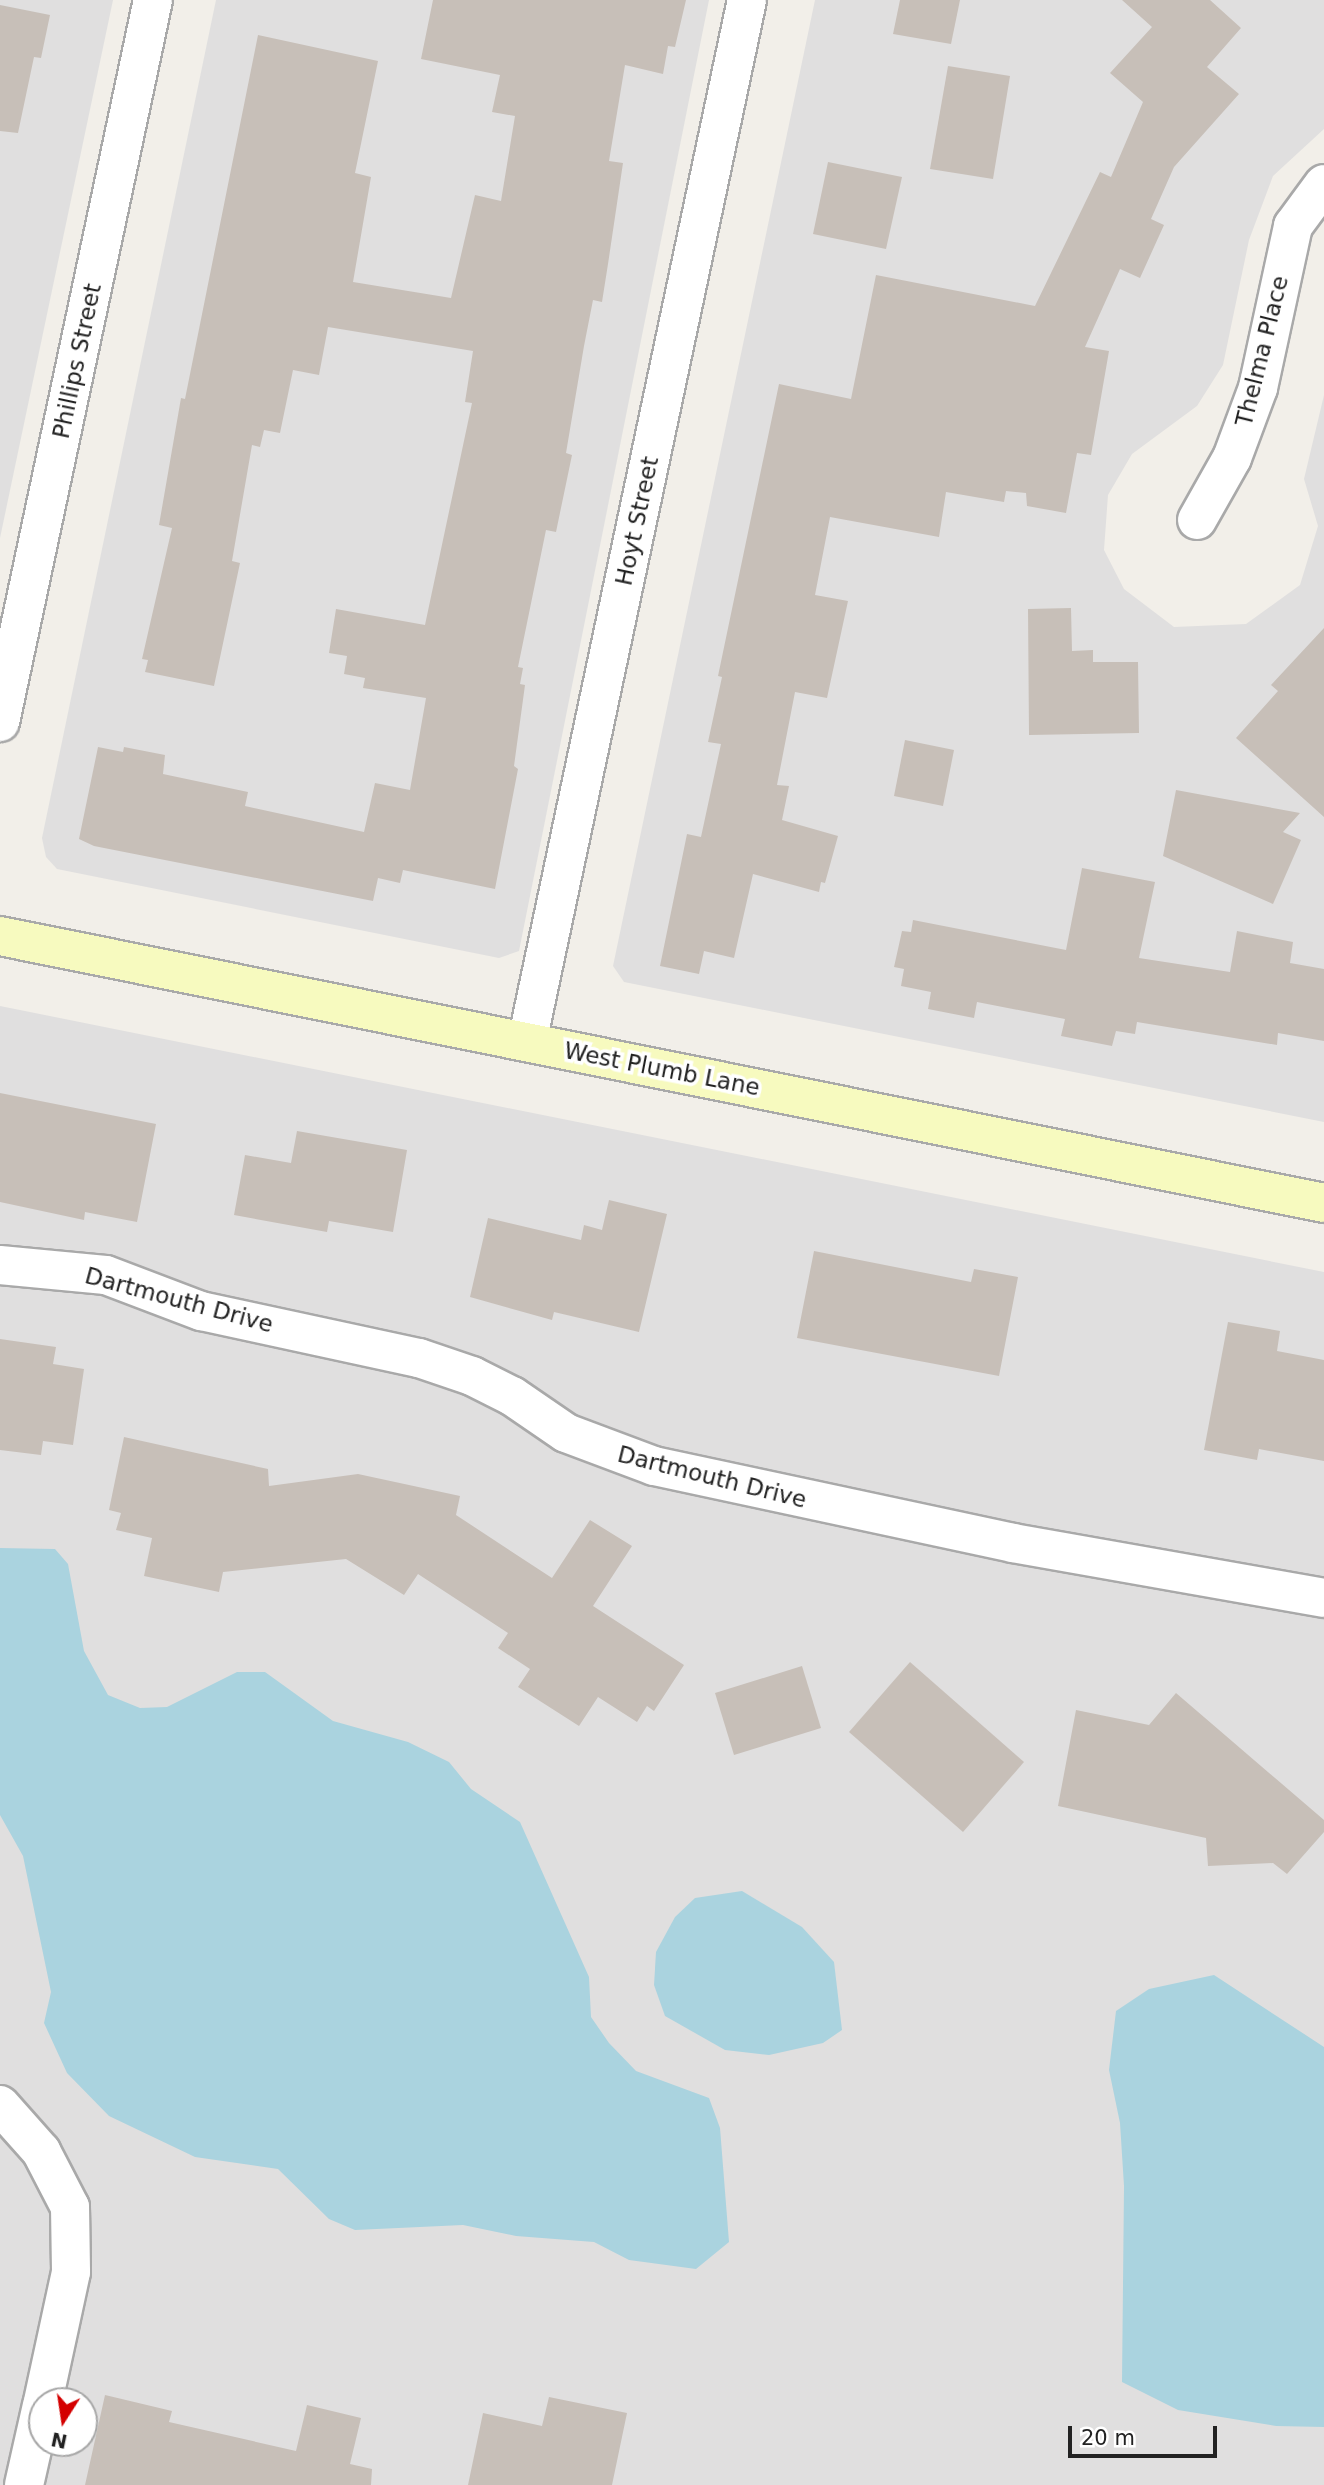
<!DOCTYPE html>
<style>
body{margin:0}
#map{position:relative;width:1324px;height:2485px;overflow:hidden;background:#f2efe9;font-family:"DejaVu Sans",sans-serif}
div>[style]{position:absolute}
[style*='--x']{left:calc(var(--x)*1px);top:calc(var(--y)*1px);width:calc(var(--w)*1px);rotate:calc(var(--a)*1deg)}
.residential>*{inset:0;background:#e0dfdf}
.water>*{inset:0;background:#aad3df}
.building>*{inset:0;background:#c7bfb8}
.roads{filter:drop-shadow(2px 0 #a9a9a9) drop-shadow(-2px 0 #a9a9a9) drop-shadow(0 2px #a9a9a9) drop-shadow(0 -2px #a9a9a9)}
.minor>*{height:38px;margin:-19px;padding:0 19px;transform-origin:19px;border-radius:19px;background:#fff}
.secondary>*{height:38px;margin:-19px;padding:0 19px;transform-origin:19px;border-radius:19px;background:#f7fabf}
span{translate:-50% -50%;white-space:nowrap;text-align:center;line-height:1.15;-webkit-text-stroke:7px #fff;paint-order:stroke}
.street-label{font-size:23px;color:#222}
.north{position:absolute;left:28px;top:2387px;width:70px;height:70px;box-sizing:border-box;background:#fff;border:2px solid #a7a7a7;border-radius:50%;rotate:192deg;font-size:19px;font-weight:700;line-height:28px;text-align:center;color:#222}
.north::after{content:'';display:block;margin:auto;width:24px;height:32px;background:#d40000;clip-path:polygon(50% 0,100% 100%,50% 72%,0 100%)}
.scale{position:absolute;left:1068px;top:2426px;width:149px;height:32px;box-sizing:border-box;border:4px solid #222;border-top:0;padding-left:9px;font-size:21px;line-height:24px;white-space:nowrap;color:#222;-webkit-text-stroke:5px #fff;paint-order:stroke}
</style>
<div id="map">
<div class="residential">
<div style="clip-path:polygon(0 0,113px 0,0 538px)"></div>
<div style="clip-path:polygon(216px 0,709px 0,519px 951px,499px 958px,57px 869px,46px 857px,42px 838px)"></div>
<div style="clip-path:polygon(815px 0,1324px 0,1324px 129px,1273px 176px,1249px 240px,1223px 365px,1197px 406px,1132px 454px,1108px 495px,1104px 550px,1124px 589px,1174px 627px,1246px 624px,1300px 585px,1318px 526px,1304px 479px,1324px 395px,1324px 1122px,624px 982px,613px 966px)"></div>
<div style="clip-path:polygon(evenodd,0 1006px,1324px 1272px,1324px 2485px,0 2485px,0 1006px,42px 2401px,84px 2401px,84px 2443px,42px 2443px,42px 2401px)"></div>
</div>
<div class="water">
<div style="clip-path:polygon(0 1548px,55px 1549px,68px 1564px,84px 1651px,108px 1695px,140px 1708px,167px 1707px,237px 1672px,265px 1672px,333px 1721px,408px 1742px,449px 1762px,471px 1789px,520px 1822px,589px 1977px,591px 2017px,609px 2043px,636px 2071px,709px 2098px,720px 2128px,729px 2242px,696px 2269px,629px 2260px,594px 2242px,516px 2236px,463px 2225px,355px 2230px,329px 2219px,278px 2169px,195px 2157px,109px 2116px,67px 2073px,44px 2023px,51px 1992px,23px 1856px,0 1815px)"></div>
<div style="clip-path:polygon(742px 1891px,802px 1927px,834px 1962px,842px 2030px,823px 2043px,769px 2055px,725px 2050px,665px 2016px,654px 1985px,656px 1952px,675px 1917px,695px 1898px)"></div>
<div style="clip-path:polygon(1214px 1975px,1324px 2047px,1324px 2427px,1276px 2426px,1178px 2410px,1122px 2382px,1124px 2186px,1120px 2123px,1109px 2070px,1116px 2011px,1149px 1989px)"></div>
</div>
<div class="building">
<div style="clip-path:polygon(433px 0,686px 0,675px 47px,668px 46px,663px 74px,625px 65px,609px 161px,623px 163px,608px 264px,602px 302px,593px 300px,584px 346px,566px 453px,572px 455px,556px 532px,546px 530px,518px 667px,523px 668px,520px 684px,525px 685px,514px 766px,518px 769px,495px 889px,403px 870px,400px 883px,378px 878px,373px 901px,94px 846px,79px 839px,98px 747px,123px 752px,124px 747px,165px 755px,163px 774px,248px 792px,245px 806px,364px 832px,375px 783px,410px 790px,426px 698px,363px 688px,365px 678px,344px 674px,347px 656px,329px 653px,336px 609px,425px 625px,472px 403px,465px 402px,473px 351px,328px 327px,319px 375px,293px 370px,280px 433px,264px 430px,260px 447px,252px 445px,232px 561px,240px 563px,214px 686px,145px 672px,148px 660px,142px 659px,172px 528px,159px 525px,181px 398px,185px 399px,258px 35px,378px 61px,355px 173px,371px 177px,353px 282px,451px 298px,475px 195px,501px 201px,515px 116px,492px 112px,500px 75px,421px 59px)"></div>
<div style="clip-path:polygon(900px 0,960px 0,951px 44px,893px 34px)"></div>
<div style="clip-path:polygon(1122px 0,1210px 0,1241px 28px,1207px 67px,1239px 94px,1174px 167px,1151px 219px,1164px 225px,1140px 278px,1120px 269px,1085px 347px,1109px 351px,1091px 455px,1077px 453px,1066px 513px,1027px 506px,1026px 493px,1006px 491px,1004px 502px,946px 492px,939px 537px,830px 517px,815px 595px,848px 601px,827px 698px,795px 692px,777px 785px,789px 786px,782px 820px,838px 836px,825px 883px,821px 882px,819px 892px,753px 874px,734px 958px,704px 951px,699px 974px,660px 966px,687px 834px,701px 837px,721px 744px,708px 742px,722px 677px,718px 676px,779px 384px,851px 399px,876px 275px,1035px 306px,1100px 172px,1111px 177px,1143px 102px,1110px 73px,1152px 27px)"></div>
<div style="clip-path:polygon(0 5px,50px 15px,41px 58px,34px 57px,18px 133px,0 131px)"></div>
<div style="clip-path:polygon(948px 66px,1010px 76px,993px 179px,930px 169px)"></div>
<div style="clip-path:polygon(828px 162px,902px 177px,886px 249px,813px 234px)"></div>
<div style="clip-path:polygon(1071px 608px,1072px 651px,1093px 650px,1093px 662px,1138px 662px,1139px 733px,1029px 735px,1028px 609px)"></div>
<div style="clip-path:polygon(1324px 628px,1324px 817px,1236px 738px,1278px 691px,1271px 685px)"></div>
<div style="clip-path:polygon(905px 740px,954px 750px,943px 806px,894px 796px)"></div>
<div style="clip-path:polygon(1176px 790px,1300px 813px,1283px 832px,1301px 840px,1273px 904px,1163px 856px)"></div>
<div style="clip-path:polygon(1082px 868px,1155px 882px,1139px 958px,1230px 972px,1237px 931px,1293px 942px,1290px 963px,1324px 969px,1324px 1041px,1278px 1033px,1277px 1045px,1137px 1022px,1135px 1034px,1116px 1031px,1112px 1046px,1061px 1036px,1065px 1019px,977px 1002px,974px 1018px,928px 1009px,931px 992px,901px 986px,904px 969px,894px 967px,902px 931px,911px 932px,913px 920px,1066px 950px)"></div>
<div style="clip-path:polygon(0 1093px,156px 1124px,137px 1222px,85px 1212px,84px 1220px,0 1202px)"></div>
<div style="clip-path:polygon(297px 1131px,407px 1150px,393px 1232px,329px 1221px,327px 1232px,234px 1215px,245px 1155px,291px 1163px)"></div>
<div style="clip-path:polygon(609px 1200px,667px 1214px,639px 1332px,554px 1312px,552px 1320px,470px 1297px,488px 1218px,581px 1240px,584px 1225px,602px 1230px)"></div>
<div style="clip-path:polygon(814px 1251px,971px 1282px,974px 1269px,1018px 1277px,999px 1376px,797px 1338px)"></div>
<div style="clip-path:polygon(1228px 1322px,1280px 1331px,1277px 1351px,1324px 1360px,1324px 1461px,1259px 1449px,1257px 1460px,1204px 1450px)"></div>
<div style="clip-path:polygon(0 1339px,56px 1347px,53px 1364px,84px 1369px,73px 1445px,43px 1441px,41px 1455px,0 1450px)"></div>
<div style="clip-path:polygon(124px 1437px,268px 1469px,269px 1486px,358px 1474px,460px 1496px,456px 1515px,552px 1578px,590px 1520px,632px 1546px,593px 1606px,684px 1665px,654px 1711px,647px 1706px,637px 1722px,598px 1697px,579px 1726px,518px 1687px,530px 1669px,498px 1648px,508px 1633px,418px 1574px,404px 1595px,346px 1559px,223px 1572px,219px 1592px,144px 1576px,152px 1538px,116px 1530px,121px 1513px,109px 1510px)"></div>
<div style="clip-path:polygon(910px 1662px,1024px 1762px,963px 1832px,849px 1732px)"></div>
<div style="clip-path:polygon(802px 1666px,821px 1728px,734px 1755px,715px 1693px)"></div>
<div style="clip-path:polygon(1176px 1693px,1324px 1820px,1324px 1832px,1287px 1874px,1273px 1863px,1208px 1866px,1206px 1838px,1058px 1806px,1076px 1710px,1149px 1725px)"></div>
<div style="clip-path:polygon(105px 2395px,172px 2411px,169px 2422px,296px 2451px,307px 2405px,361px 2418px,350px 2464px,372px 2469px,371px 2485px,85px 2485px)"></div>
<div style="clip-path:polygon(549px 2397px,627px 2413px,612px 2485px,468px 2485px,483px 2413px,542px 2426px)"></div>
</div>
<div class="roads">
<div class="minor">
<div style="--x:1197;--y:520;--w:71;--a:-60.6"></div>
<div style="--x:1232;--y:458;--w:75;--a:-69.6"></div>
<div style="--x:1258;--y:388;--w:166;--a:-77.8"></div>
<div style="--x:1293;--y:226;--w:52;--a:-53.6"></div>
<div style="--x:0;--y:722;--w:738;--a:-78.04"></div>
<div style="--x:527;--y:1042;--w:1065;--a:-78.08"></div>
<div style="--x:0;--y:1265;--w:106;--a:5.4"></div>
<div style="--x:106;--y:1275;--w:102;--a:20.8"></div>
<div style="--x:201;--y:1311;--w:223;--a:12.2"></div>
<div style="--x:419;--y:1358;--w:56;--a:18.8"></div>
<div style="--x:472;--y:1376;--w:45;--a:26.6"></div>
<div style="--x:512;--y:1396;--w:65;--a:34.4"></div>
<div style="--x:566;--y:1433;--w:94;--a:20.6"></div>
<div style="--x:654;--y:1466;--w:367;--a:12.1"></div>
<div style="--x:1013;--y:1543;--w:316;--a:10"></div>
<div style="--x:0;--y:2105;--w:62;--a:48.3"></div>
<div style="--x:41;--y:2151;--w:63;--a:62.6"></div>
<div style="--x:70;--y:2207;--w:65;--a:89.1"></div>
<div style="--x:71;--y:2272;--w:132;--a:102.2"></div>
<div style="--x:24;--y:2485;--w:82;--a:-77.3"></div>
</div>
<div class="secondary">
<div style="--x:0;--y:936;--w:1351;--a:11.4"></div>
</div>
</div>
<div class="street-label">
<span style="left:1262px;top:351px;rotate:-76deg">Thelma Place</span>
<span style="left:77px;top:361px;rotate:-78deg">Phillips Street</span>
<span style="left:637px;top:521px;rotate:-78deg">Hoyt Street</span>
<span style="left:662px;top:1069px;rotate:11deg">West Plumb Lane</span>
<span style="left:179px;top:1300px;rotate:15deg">Dartmouth Drive</span>
<span style="left:712px;top:1477px;rotate:14deg">Dartmouth Drive</span>
</div>
<div class="north">N</div>
<div class="scale">20 m</div>
</div>
